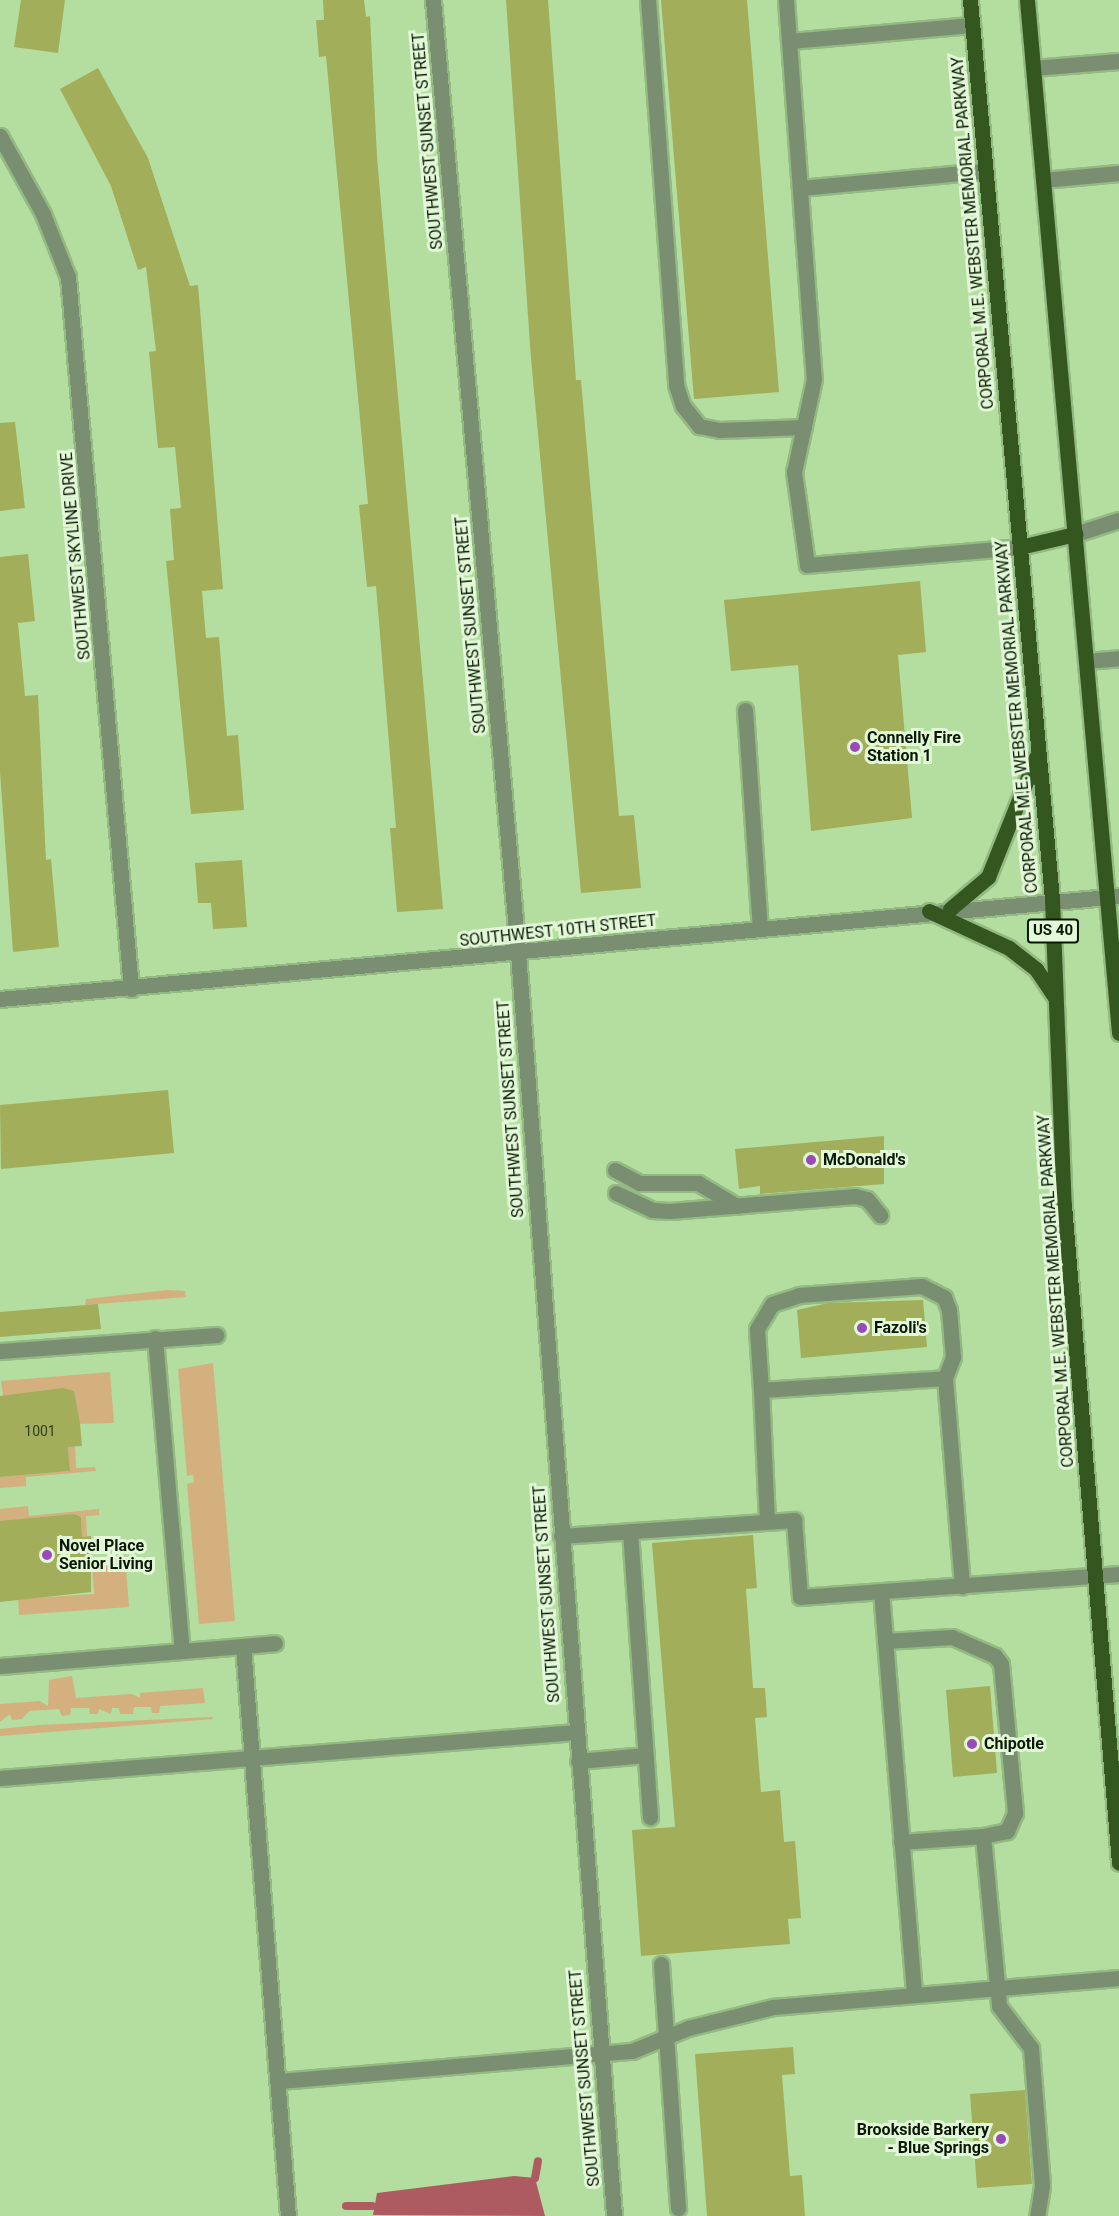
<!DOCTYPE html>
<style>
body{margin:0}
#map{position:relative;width:1119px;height:2216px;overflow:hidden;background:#b3de9f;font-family:Roboto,sans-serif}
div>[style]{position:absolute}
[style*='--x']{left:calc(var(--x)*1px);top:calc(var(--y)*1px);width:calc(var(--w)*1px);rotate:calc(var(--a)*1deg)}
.green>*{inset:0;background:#d3b07e}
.water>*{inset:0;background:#ae5a61}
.stream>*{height:8px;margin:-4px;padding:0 4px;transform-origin:4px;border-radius:4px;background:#ae5a61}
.building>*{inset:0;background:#a2ae5a}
.roads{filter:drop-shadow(2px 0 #94ba83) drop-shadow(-2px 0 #94ba83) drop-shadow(0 2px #94ba83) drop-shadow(0 -2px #94ba83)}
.minor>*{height:15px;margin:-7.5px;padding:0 7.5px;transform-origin:7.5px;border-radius:7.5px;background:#7a8e71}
.major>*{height:15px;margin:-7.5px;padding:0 7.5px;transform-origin:7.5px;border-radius:7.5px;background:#345720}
.dots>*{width:16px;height:16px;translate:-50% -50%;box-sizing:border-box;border:3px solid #e2f8d8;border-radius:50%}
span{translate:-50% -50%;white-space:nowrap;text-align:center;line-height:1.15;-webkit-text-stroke:6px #e2f8d8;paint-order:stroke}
.number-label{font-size:14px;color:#2f3e19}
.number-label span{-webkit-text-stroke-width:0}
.shield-label span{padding:2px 4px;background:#e2f8d8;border:2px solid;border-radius:4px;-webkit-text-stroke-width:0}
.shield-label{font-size:15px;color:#091803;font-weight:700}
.street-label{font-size:16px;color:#091803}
.poi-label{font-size:16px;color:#091803;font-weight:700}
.left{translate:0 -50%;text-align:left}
.right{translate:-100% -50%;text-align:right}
</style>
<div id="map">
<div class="green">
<div style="clip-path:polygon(167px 1290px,185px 1291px,186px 1297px,85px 1305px,86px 1299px)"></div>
<div style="clip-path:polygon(213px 1363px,235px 1621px,199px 1624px,187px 1484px,194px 1482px,193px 1475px,187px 1476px,178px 1369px)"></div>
<div style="clip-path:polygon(110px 1372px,114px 1423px,77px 1424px,74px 1391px,3px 1396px,1px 1381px)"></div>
<div style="clip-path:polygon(75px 1446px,76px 1468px,95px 1467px,96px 1471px,26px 1477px,26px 1486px,0 1488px,0 1477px,70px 1471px,68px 1447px)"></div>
<div style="clip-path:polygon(28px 1506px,29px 1516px,99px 1509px,99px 1515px,86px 1516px,87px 1537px,82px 1537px,81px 1517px,74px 1514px,0 1523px,0 1509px)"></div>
<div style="clip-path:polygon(125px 1555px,129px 1607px,19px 1615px,18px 1599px,94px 1594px,92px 1563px)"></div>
<div style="clip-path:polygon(72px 1676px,76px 1698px,132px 1694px,140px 1698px,140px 1693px,203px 1688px,205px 1703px,160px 1706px,159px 1713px,152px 1713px,151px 1707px,134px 1707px,133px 1714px,120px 1714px,119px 1708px,112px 1708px,111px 1714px,99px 1709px,98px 1714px,90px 1714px,89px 1708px,71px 1708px,70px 1715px,62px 1716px,59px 1709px,29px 1711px,22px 1719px,12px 1720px,10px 1714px,0 1722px,0 1704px,40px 1701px,48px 1706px,49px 1680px)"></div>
<div style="clip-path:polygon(212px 1717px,213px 1719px,0 1736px,0 1729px,39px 1725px)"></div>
</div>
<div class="water">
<div style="clip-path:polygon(514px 2176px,535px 2178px,545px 2216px,373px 2215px,377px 2193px)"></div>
</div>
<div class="stream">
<div style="--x:535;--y:2178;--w:17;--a:-80"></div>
<div style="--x:346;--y:2206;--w:26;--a:0"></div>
</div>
<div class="building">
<div style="clip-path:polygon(21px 0,65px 0,58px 53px,14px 47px)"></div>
<div style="clip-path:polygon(323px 0,364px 0,366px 17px,370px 16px,377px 157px,443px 909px,397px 912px,390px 828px,396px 828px,376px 586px,367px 587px,359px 505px,368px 504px,326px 56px,319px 57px,316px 20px,324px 20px)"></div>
<div style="clip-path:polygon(506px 0,548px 0,576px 380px,581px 380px,619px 816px,634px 815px,641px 888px,581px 893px,531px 359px)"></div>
<div style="clip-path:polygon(661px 0,747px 0,779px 392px,694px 399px)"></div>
<div style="clip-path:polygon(98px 68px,148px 158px,190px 286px,198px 285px,223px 589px,202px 591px,206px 638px,219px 637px,227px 736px,238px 735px,244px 810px,191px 814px,166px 561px,174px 560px,170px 509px,181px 508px,175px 447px,158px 448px,149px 352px,156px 351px,146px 267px,138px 270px,111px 186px,60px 89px)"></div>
<div style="clip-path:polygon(15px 422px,25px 508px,0 511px,0 423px)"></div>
<div style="clip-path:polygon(28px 554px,35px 621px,18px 623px,25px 696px,38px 695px,46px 860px,51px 859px,59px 947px,13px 952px,0 772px,0 557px)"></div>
<div style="clip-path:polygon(920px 581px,926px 652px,898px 655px,912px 818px,811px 831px,798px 665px,731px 671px,724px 600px)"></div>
<div style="clip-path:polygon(242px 860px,247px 927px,213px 929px,211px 903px,198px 903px,195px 863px)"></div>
<div style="clip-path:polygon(168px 1090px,174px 1153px,1px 1169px,0 1105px)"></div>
<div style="clip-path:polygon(884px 1136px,884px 1184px,760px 1194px,760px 1186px,739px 1189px,735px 1149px)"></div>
<div style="clip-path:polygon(923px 1300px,927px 1347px,801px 1358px,797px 1310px,828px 1303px)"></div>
<div style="clip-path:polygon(98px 1304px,101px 1329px,0 1337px,0 1312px)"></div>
<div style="clip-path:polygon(63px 1388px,74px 1391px,80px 1423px,82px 1446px,68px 1447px,70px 1471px,0 1477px,0 1396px)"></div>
<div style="clip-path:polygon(74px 1514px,81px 1517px,82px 1537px,91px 1536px,91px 1592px,0 1602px,0 1521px)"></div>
<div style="clip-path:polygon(753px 1535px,757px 1588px,746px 1589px,753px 1688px,765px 1688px,767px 1717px,755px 1718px,761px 1792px,780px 1790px,784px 1842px,795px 1841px,801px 1918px,788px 1919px,790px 1944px,641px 1956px,632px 1830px,675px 1827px,652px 1543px)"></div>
<div style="clip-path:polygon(990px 1686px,997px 1773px,953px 1777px,946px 1690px)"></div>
<div style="clip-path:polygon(793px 2047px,795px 2074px,782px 2075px,790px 2176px,802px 2175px,805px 2216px,707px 2216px,695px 2054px)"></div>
<div style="clip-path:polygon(1025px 2090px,1032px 2184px,977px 2188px,970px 2094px)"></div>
</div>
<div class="roads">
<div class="minor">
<div style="--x:433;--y:0;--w:957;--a:84.9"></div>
<div style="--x:518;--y:953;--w:1267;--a:85.65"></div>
<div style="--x:648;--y:0;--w:386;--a:85.8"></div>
<div style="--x:676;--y:385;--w:22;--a:72"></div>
<div style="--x:683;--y:406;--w:26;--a:51"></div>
<div style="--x:699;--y:426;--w:21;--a:11"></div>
<div style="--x:720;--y:430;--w:84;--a:-2"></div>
<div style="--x:786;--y:0;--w:380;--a:85.8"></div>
<div style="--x:814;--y:379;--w:95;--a:102.1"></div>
<div style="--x:794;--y:472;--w:94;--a:82"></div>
<div style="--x:807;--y:565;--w:214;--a:-4.8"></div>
<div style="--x:789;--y:41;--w:184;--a:-5"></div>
<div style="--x:1033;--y:68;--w:86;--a:-4.7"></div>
<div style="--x:0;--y:136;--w:89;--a:61.1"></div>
<div style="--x:43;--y:214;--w:68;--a:68.4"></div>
<div style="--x:68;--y:277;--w:715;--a:84.94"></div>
<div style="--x:1043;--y:180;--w:76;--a:-5.3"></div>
<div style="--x:800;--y:188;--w:186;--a:-5.3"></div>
<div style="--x:1075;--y:534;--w:46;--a:-17.7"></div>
<div style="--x:1087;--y:661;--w:32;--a:-5"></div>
<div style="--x:745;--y:710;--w:219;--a:86.1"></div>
<div style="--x:0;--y:999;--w:1124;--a:-5.26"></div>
<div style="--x:615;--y:1170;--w:27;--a:28"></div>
<div style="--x:639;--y:1183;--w:59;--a:0"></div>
<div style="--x:698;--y:1183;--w:45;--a:30.5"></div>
<div style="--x:616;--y:1193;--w:40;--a:25"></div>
<div style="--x:652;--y:1210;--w:18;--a:3"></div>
<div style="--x:670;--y:1211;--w:186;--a:-4.6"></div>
<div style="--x:855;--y:1196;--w:12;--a:14"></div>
<div style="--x:867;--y:1199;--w:21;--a:51"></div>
<div style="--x:155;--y:1338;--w:314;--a:85.1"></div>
<div style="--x:0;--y:1351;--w:217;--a:-4.2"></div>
<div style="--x:761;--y:1390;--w:61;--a:-93.8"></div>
<div style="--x:757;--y:1329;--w:29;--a:-59"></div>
<div style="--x:772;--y:1304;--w:28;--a:-18"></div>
<div style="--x:799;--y:1295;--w:123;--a:-4.2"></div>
<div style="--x:922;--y:1286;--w:25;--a:27"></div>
<div style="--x:944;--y:1297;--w:14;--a:69"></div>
<div style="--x:949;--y:1310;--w:47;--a:85.1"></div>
<div style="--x:953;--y:1357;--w:22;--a:111"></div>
<div style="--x:767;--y:1521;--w:131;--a:-92.6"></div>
<div style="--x:761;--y:1390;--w:184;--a:-3.7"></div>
<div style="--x:945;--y:1378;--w:209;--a:85.3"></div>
<div style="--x:630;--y:1531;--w:287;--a:86"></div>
<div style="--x:561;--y:1536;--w:234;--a:-3.9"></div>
<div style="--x:794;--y:1520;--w:77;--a:85.5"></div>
<div style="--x:800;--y:1597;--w:320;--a:-4.1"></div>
<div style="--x:881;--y:1591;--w:404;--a:85.3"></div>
<div style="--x:885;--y:1641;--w:67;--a:-3.4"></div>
<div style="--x:952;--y:1637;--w:47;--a:23.8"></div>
<div style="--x:995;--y:1656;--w:10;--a:53"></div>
<div style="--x:1001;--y:1664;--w:150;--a:84.6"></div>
<div style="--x:1015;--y:1813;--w:20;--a:114"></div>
<div style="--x:1007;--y:1831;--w:25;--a:168"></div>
<div style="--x:243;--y:1646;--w:32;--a:-5"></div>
<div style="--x:0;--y:1666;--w:244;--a:-4.7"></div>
<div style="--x:243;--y:1646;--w:572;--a:85.49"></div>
<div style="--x:578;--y:1761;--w:68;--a:-5"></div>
<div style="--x:0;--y:1778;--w:578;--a:-4.57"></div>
<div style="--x:901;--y:1842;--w:82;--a:-4.2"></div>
<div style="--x:983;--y:1836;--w:171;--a:84.6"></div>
<div style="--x:999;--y:2006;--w:53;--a:52.7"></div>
<div style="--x:1031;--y:2048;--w:138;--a:85.4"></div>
<div style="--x:1042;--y:2186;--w:30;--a:99"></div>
<div style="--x:661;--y:1964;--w:245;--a:86"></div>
<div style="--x:280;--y:2081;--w:353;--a:-4.9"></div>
<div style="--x:632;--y:2051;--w:61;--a:-22.3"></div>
<div style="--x:688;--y:2028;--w:88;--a:-13.9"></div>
<div style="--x:773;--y:2007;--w:347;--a:-4.8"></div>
</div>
<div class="major">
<div style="--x:970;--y:0;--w:903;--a:84.79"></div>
<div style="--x:1052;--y:899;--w:306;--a:87.8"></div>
<div style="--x:1064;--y:1205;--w:660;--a:85.22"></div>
<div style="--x:1027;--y:0;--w:1037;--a:84.91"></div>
<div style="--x:1020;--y:547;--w:57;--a:-13.3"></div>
<div style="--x:950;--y:909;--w:50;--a:-40.1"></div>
<div style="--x:988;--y:877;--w:129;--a:-68.2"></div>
<div style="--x:929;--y:911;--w:88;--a:24.8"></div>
<div style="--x:1009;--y:948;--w:34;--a:38"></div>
<div style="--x:1036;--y:969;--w:34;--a:56"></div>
</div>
</div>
<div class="dots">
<div style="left:855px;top:747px;background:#9a49b8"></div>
<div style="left:811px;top:1160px;background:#9a49b8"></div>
<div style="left:862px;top:1328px;background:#9a49b8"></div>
<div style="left:47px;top:1555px;background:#9a49b8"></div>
<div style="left:972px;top:1744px;background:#9a49b8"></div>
<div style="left:1001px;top:2139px;background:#9a49b8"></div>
</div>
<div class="number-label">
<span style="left:40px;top:1431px">1001</span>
</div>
<div class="shield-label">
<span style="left:1053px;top:931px">US 40</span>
</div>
<div class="street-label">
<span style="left:428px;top:141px;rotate:-95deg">SOUTHWEST SUNSET STREET</span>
<span style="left:973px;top:233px;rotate:-95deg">CORPORAL M.E. WEBSTER MEMORIAL PARKWAY</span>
<span style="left:76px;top:556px;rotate:-95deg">SOUTHWEST SKYLINE DRIVE</span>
<span style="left:471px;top:625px;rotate:-95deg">SOUTHWEST SUNSET STREET</span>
<span style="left:1017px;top:717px;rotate:-95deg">CORPORAL M.E. WEBSTER MEMORIAL PARKWAY</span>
<span style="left:558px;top:931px;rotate:-6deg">SOUTHWEST 10TH STREET</span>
<span style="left:511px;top:1109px;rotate:-94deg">SOUTHWEST SUNSET STREET</span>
<span style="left:1056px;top:1291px;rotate:-94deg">CORPORAL M.E. WEBSTER MEMORIAL PARKWAY</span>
<span style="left:547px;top:1594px;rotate:-94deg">SOUTHWEST SUNSET STREET</span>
<span style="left:585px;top:2078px;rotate:-95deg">SOUTHWEST SUNSET STREET</span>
</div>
<div class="poi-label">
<span class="left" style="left:867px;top:747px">Connelly Fire<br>Station 1</span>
<span class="left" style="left:823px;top:1160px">McDonald's</span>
<span class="left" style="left:874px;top:1328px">Fazoli's</span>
<span class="left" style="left:59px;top:1555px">Novel Place<br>Senior Living</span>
<span class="left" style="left:984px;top:1744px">Chipotle</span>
<span class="right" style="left:989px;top:2139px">Brookside Barkery<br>- Blue Springs</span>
</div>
</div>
